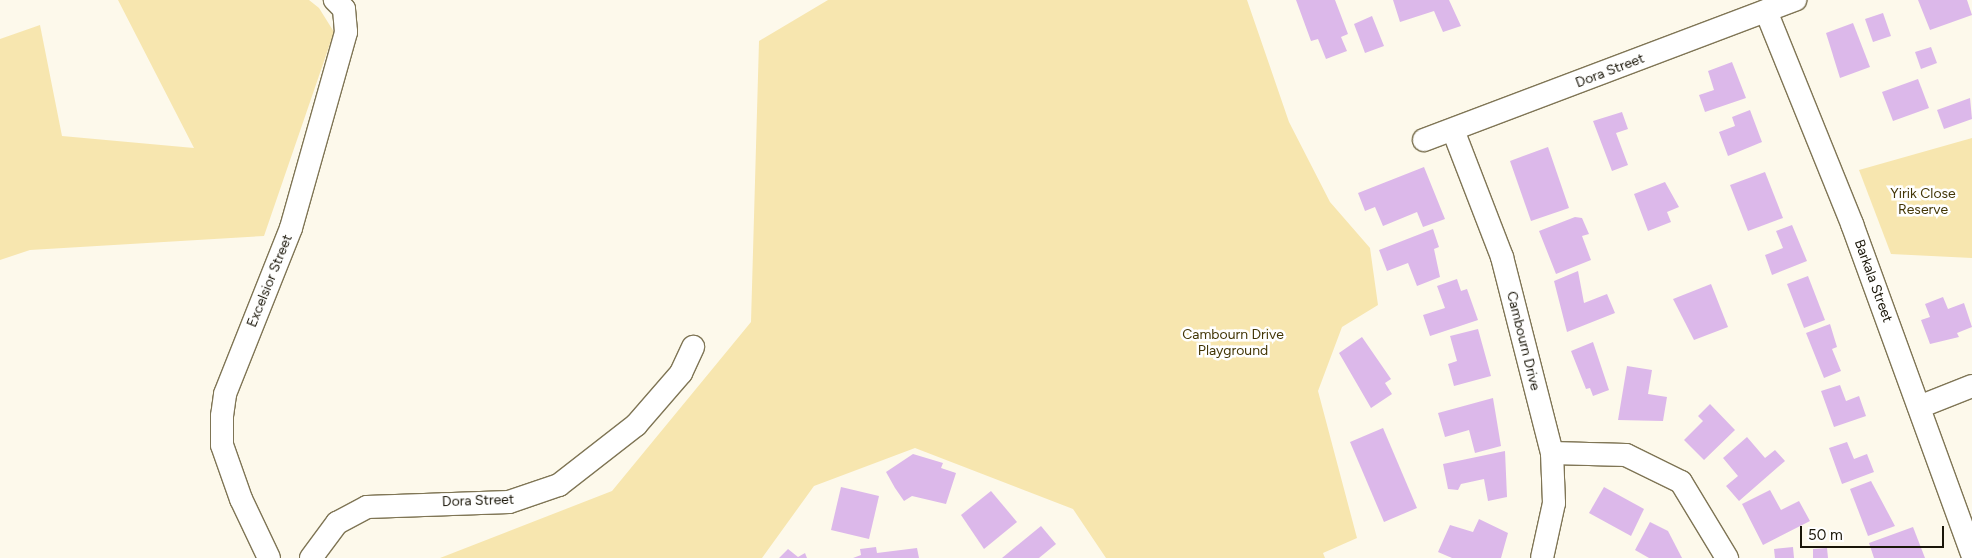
<!DOCTYPE html>
<style>
body{margin:0}
#map{position:relative;width:1972px;height:558px;overflow:hidden;background:#fdf9eb;font-family:Figtree,sans-serif}
div>[style]{position:absolute}
[style*='--x']{left:calc(var(--x)*1px);top:calc(var(--y)*1px);width:calc(var(--w)*1px);rotate:calc(var(--a)*1deg)}
.green>*{inset:0;background:#f7e6af}
.building>*{inset:0;background:#dcb8ea}
.roads{filter:drop-shadow(1px 0 #7f7555) drop-shadow(-1px 0 #7f7555) drop-shadow(0 1px #7f7555) drop-shadow(0 -1px #7f7555)}
.minor>*{height:22px;margin:-11px;padding:0 11px;transform-origin:11px;border-radius:11px;background:#fff}
span{translate:-50% -50%;white-space:nowrap;text-align:center;line-height:1.15;-webkit-text-stroke:5px #fff;paint-order:stroke}
.street-label{font-size:14px;color:#1a1609}
.park-label{font-size:14px;color:#433606}
.scale{position:absolute;left:1800px;top:526px;width:144px;height:22px;box-sizing:border-box;border:2px solid #1a1609;border-top:0;padding-left:6px;font-size:15px;line-height:18px;white-space:nowrap;color:#1a1609;-webkit-text-stroke:4px #fff;paint-order:stroke}
</style>
<div id="map">
<div class="green">
<div style="clip-path:polygon(118px 0,309px 0,319px 8px,334px 32px,264px 236px,30px 250px,0 260px,0 39px,40px 25px,62px 136px,194px 148px)"></div>
<div style="clip-path:polygon(828px 0,1247px 0,1289px 122px,1330px 202px,1370px 248px,1378px 305px,1342px 327px,1318px 391px,1357px 538px,1323px 553px,1325px 558px,1106px 558px,1073px 509px,915px 448px,814px 486px,762px 558px,440px 558px,612px 491px,751px 322px,759px 41px)"></div>
<div style="clip-path:polygon(1972px 138px,1972px 258px,1891px 254px,1859px 170px)"></div>
</div>
<div class="building">
<div style="clip-path:polygon(1296px 0,1335px 0,1348px 34px,1341px 37px,1347px 51px,1326px 59px,1318px 39px,1311px 41px)"></div>
<div style="clip-path:polygon(1393px 0,1449px 0,1461px 26px,1443px 32px,1434px 11px,1400px 22px)"></div>
<div style="clip-path:polygon(1918px 0,1967px 0,1972px 15px,1930px 30px)"></div>
<div style="clip-path:polygon(1883px 13px,1891px 36px,1873px 42px,1865px 19px)"></div>
<div style="clip-path:polygon(1372px 16px,1384px 46px,1365px 53px,1354px 24px)"></div>
<div style="clip-path:polygon(1853px 23px,1870px 67px,1840px 78px,1826px 33px)"></div>
<div style="clip-path:polygon(1931px 47px,1937px 63px,1921px 69px,1915px 52px)"></div>
<div style="clip-path:polygon(1732px 62px,1746px 98px,1705px 112px,1699px 95px,1714px 90px,1708px 71px)"></div>
<div style="clip-path:polygon(1918px 79px,1929px 108px,1893px 121px,1882px 92px)"></div>
<div style="clip-path:polygon(1970px 98px,1972px 119px,1944px 129px,1937px 110px)"></div>
<div style="clip-path:polygon(1750px 110px,1762px 142px,1728px 156px,1719px 132px,1735px 126px,1732px 117px)"></div>
<div style="clip-path:polygon(1622px 112px,1628px 129px,1616px 133px,1628px 165px,1612px 171px,1593px 121px)"></div>
<div style="clip-path:polygon(1548px 147px,1569px 208px,1531px 221px,1510px 161px)"></div>
<div style="clip-path:polygon(1424px 167px,1445px 219px,1423px 227px,1417px 212px,1383px 226px,1375px 207px,1365px 211px,1358px 193px)"></div>
<div style="clip-path:polygon(1765px 172px,1783px 218px,1748px 231px,1730px 185px)"></div>
<div style="clip-path:polygon(1665px 182px,1679px 207px,1667px 212px,1671px 222px,1648px 231px,1634px 194px)"></div>
<div style="clip-path:polygon(1575px 217px,1582px 218px,1589px 234px,1582px 236px,1591px 260px,1556px 274px,1539px 231px)"></div>
<div style="clip-path:polygon(1792px 225px,1807px 261px,1772px 275px,1765px 255px,1783px 248px,1776px 231px)"></div>
<div style="clip-path:polygon(1433px 229px,1439px 247px,1434px 249px,1440px 277px,1417px 286px,1408px 263px,1387px 271px,1379px 250px)"></div>
<div style="clip-path:polygon(1578px 271px,1584px 303px,1607px 294px,1615px 313px,1567px 332px,1554px 281px)"></div>
<div style="clip-path:polygon(1808px 276px,1825px 320px,1804px 328px,1787px 284px)"></div>
<div style="clip-path:polygon(1457px 279px,1461px 291px,1467px 289px,1478px 320px,1430px 336px,1423px 315px,1445px 308px,1437px 286px)"></div>
<div style="clip-path:polygon(1711px 284px,1728px 327px,1694px 340px,1673px 299px)"></div>
<div style="clip-path:polygon(1943px 297px,1948px 309px,1964px 303px,1972px 327px,1957px 333px,1959px 337px,1930px 344px,1921px 320px,1930px 317px,1925px 304px)"></div>
<div style="clip-path:polygon(1830px 324px,1837px 347px,1832px 349px,1841px 371px,1824px 378px,1806px 333px)"></div>
<div style="clip-path:polygon(1478px 329px,1491px 376px,1454px 386px,1448px 364px,1457px 361px,1450px 336px)"></div>
<div style="clip-path:polygon(1362px 337px,1391px 379px,1385px 383px,1392px 394px,1371px 408px,1339px 353px)"></div>
<div style="clip-path:polygon(1593px 342px,1609px 390px,1593px 396px,1590px 388px,1586px 389px,1571px 351px)"></div>
<div style="clip-path:polygon(1627px 366px,1652px 370px,1648px 394px,1667px 397px,1663px 421px,1618px 420px)"></div>
<div style="clip-path:polygon(1840px 385px,1846px 401px,1859px 396px,1866px 416px,1834px 427px,1821px 391px)"></div>
<div style="clip-path:polygon(1493px 398px,1501px 446px,1475px 453px,1469px 430px,1445px 437px,1438px 413px)"></div>
<div style="clip-path:polygon(1710px 404px,1735px 430px,1704px 460px,1684px 440px,1703px 421px,1698px 416px)"></div>
<div style="clip-path:polygon(1383px 428px,1417px 508px,1384px 522px,1350px 442px)"></div>
<div style="clip-path:polygon(1747px 437px,1765px 458px,1775px 450px,1785px 461px,1739px 501px,1726px 486px,1738px 476px,1723px 458px)"></div>
<div style="clip-path:polygon(1847px 442px,1854px 459px,1867px 454px,1874px 472px,1842px 484px,1829px 448px)"></div>
<div style="clip-path:polygon(1505px 451px,1507px 497px,1488px 501px,1484px 479px,1461px 484px,1458px 490px,1448px 489px,1443px 464px)"></div>
<div style="clip-path:polygon(913px 454px,943px 463px,941px 468px,956px 473px,946px 504px,912px 496px,904px 501px,895px 488px,886px 472px)"></div>
<div style="clip-path:polygon(1871px 481px,1895px 526px,1868px 536px,1850px 489px)"></div>
<div style="clip-path:polygon(841px 487px,879px 496px,869px 539px,831px 530px)"></div>
<div style="clip-path:polygon(1604px 487px,1644px 509px,1631px 536px,1589px 513px)"></div>
<div style="clip-path:polygon(1770px 490px,1781px 510px,1799px 501px,1810px 521px,1763px 545px,1742px 504px)"></div>
<div style="clip-path:polygon(991px 491px,1017px 522px,984px 549px,961px 515px)"></div>
<div style="clip-path:polygon(1479px 519px,1508px 533px,1501px 558px,1452px 558px,1438px 552px,1450px 525px,1473px 532px)"></div>
<div style="clip-path:polygon(1650px 522px,1668px 531px,1682px 558px,1649px 558px,1635px 550px)"></div>
<div style="clip-path:polygon(1041px 526px,1056px 544px,1039px 558px,1002px 558px)"></div>
<div style="clip-path:polygon(1913px 527px,1925px 558px,1874px 558px,1869px 543px)"></div>
<div style="clip-path:polygon(876px 547px,877px 553px,917px 548px,919px 558px,853px 558px,861px 555px,860px 549px)"></div>
<div style="clip-path:polygon(1793px 547px,1794px 558px,1775px 558px,1774px 549px)"></div>
<div style="clip-path:polygon(1827px 548px,1828px 558px,1813px 558px,1813px 549px)"></div>
<div style="clip-path:polygon(788px 549px,798px 557px,805px 553px,807px 558px,779px 558px)"></div>
</div>
<div class="roads">
<div class="minor">
<div style="--x:1766;--y:11;--w:230;--a:68"></div>
<div style="--x:1852;--y:224;--w:350;--a:70"></div>
<div style="--x:1453;--y:130;--w:136;--a:68.9"></div>
<div style="--x:1502;--y:257;--w:202;--a:75.7"></div>
<div style="--x:1552;--y:453;--w:50;--a:87.7"></div>
<div style="--x:1554;--y:503;--w:56;--a:102.3"></div>
<div style="--x:1424;--y:140;--w:397;--a:-20.7"></div>
<div style="--x:1919;--y:407;--w:57;--a:-21.6"></div>
<div style="--x:1552;--y:453;--w:74;--a:1.5"></div>
<div style="--x:1626;--y:455;--w:61;--a:26.1"></div>
<div style="--x:1681;--y:482;--w:89;--a:58.8"></div>
<div style="--x:269;--y:558;--w:65;--a:-115.4"></div>
<div style="--x:241;--y:499;--w:57;--a:-109.4"></div>
<div style="--x:222;--y:445;--w:29;--a:-90"></div>
<div style="--x:222;--y:416;--w:22;--a:-82"></div>
<div style="--x:225;--y:394;--w:179;--a:-68.3"></div>
<div style="--x:291;--y:228;--w:204;--a:-74.3"></div>
<div style="--x:346;--y:32;--w:23;--a:-95"></div>
<div style="--x:344;--y:9;--w:13;--a:-135"></div>
<div style="--x:311;--y:558;--w:44;--a:-53.4"></div>
<div style="--x:337;--y:523;--w:34;--a:-28"></div>
<div style="--x:367;--y:507;--w:142;--a:-2"></div>
<div style="--x:509;--y:502;--w:53;--a:-18.8"></div>
<div style="--x:559;--y:485;--w:98;--a:-37.9"></div>
<div style="--x:636;--y:425;--w:69;--a:-49.1"></div>
<div style="--x:681;--y:373;--w:29;--a:-65"></div>
</div>
</div>
<div class="street-label">
<span style="left:1610px;top:71px;rotate:-21deg">Dora Street</span>
<span style="left:270px;top:281px;rotate:-68deg">Excelsior Street</span>
<span style="left:1873px;top:281px;rotate:70deg">Barkala Street</span>
<span style="left:1523px;top:341px;rotate:76deg">Cambourn Drive</span>
<span style="left:478px;top:501px;rotate:-2deg">Dora Street</span>
</div>
<div class="park-label">
<span style="left:1923px;top:202px">Yirik Close<br>Reserve</span>
<span style="left:1233px;top:343px">Cambourn Drive<br>Playground</span>
</div>
<div class="scale">50 m</div>
</div>
